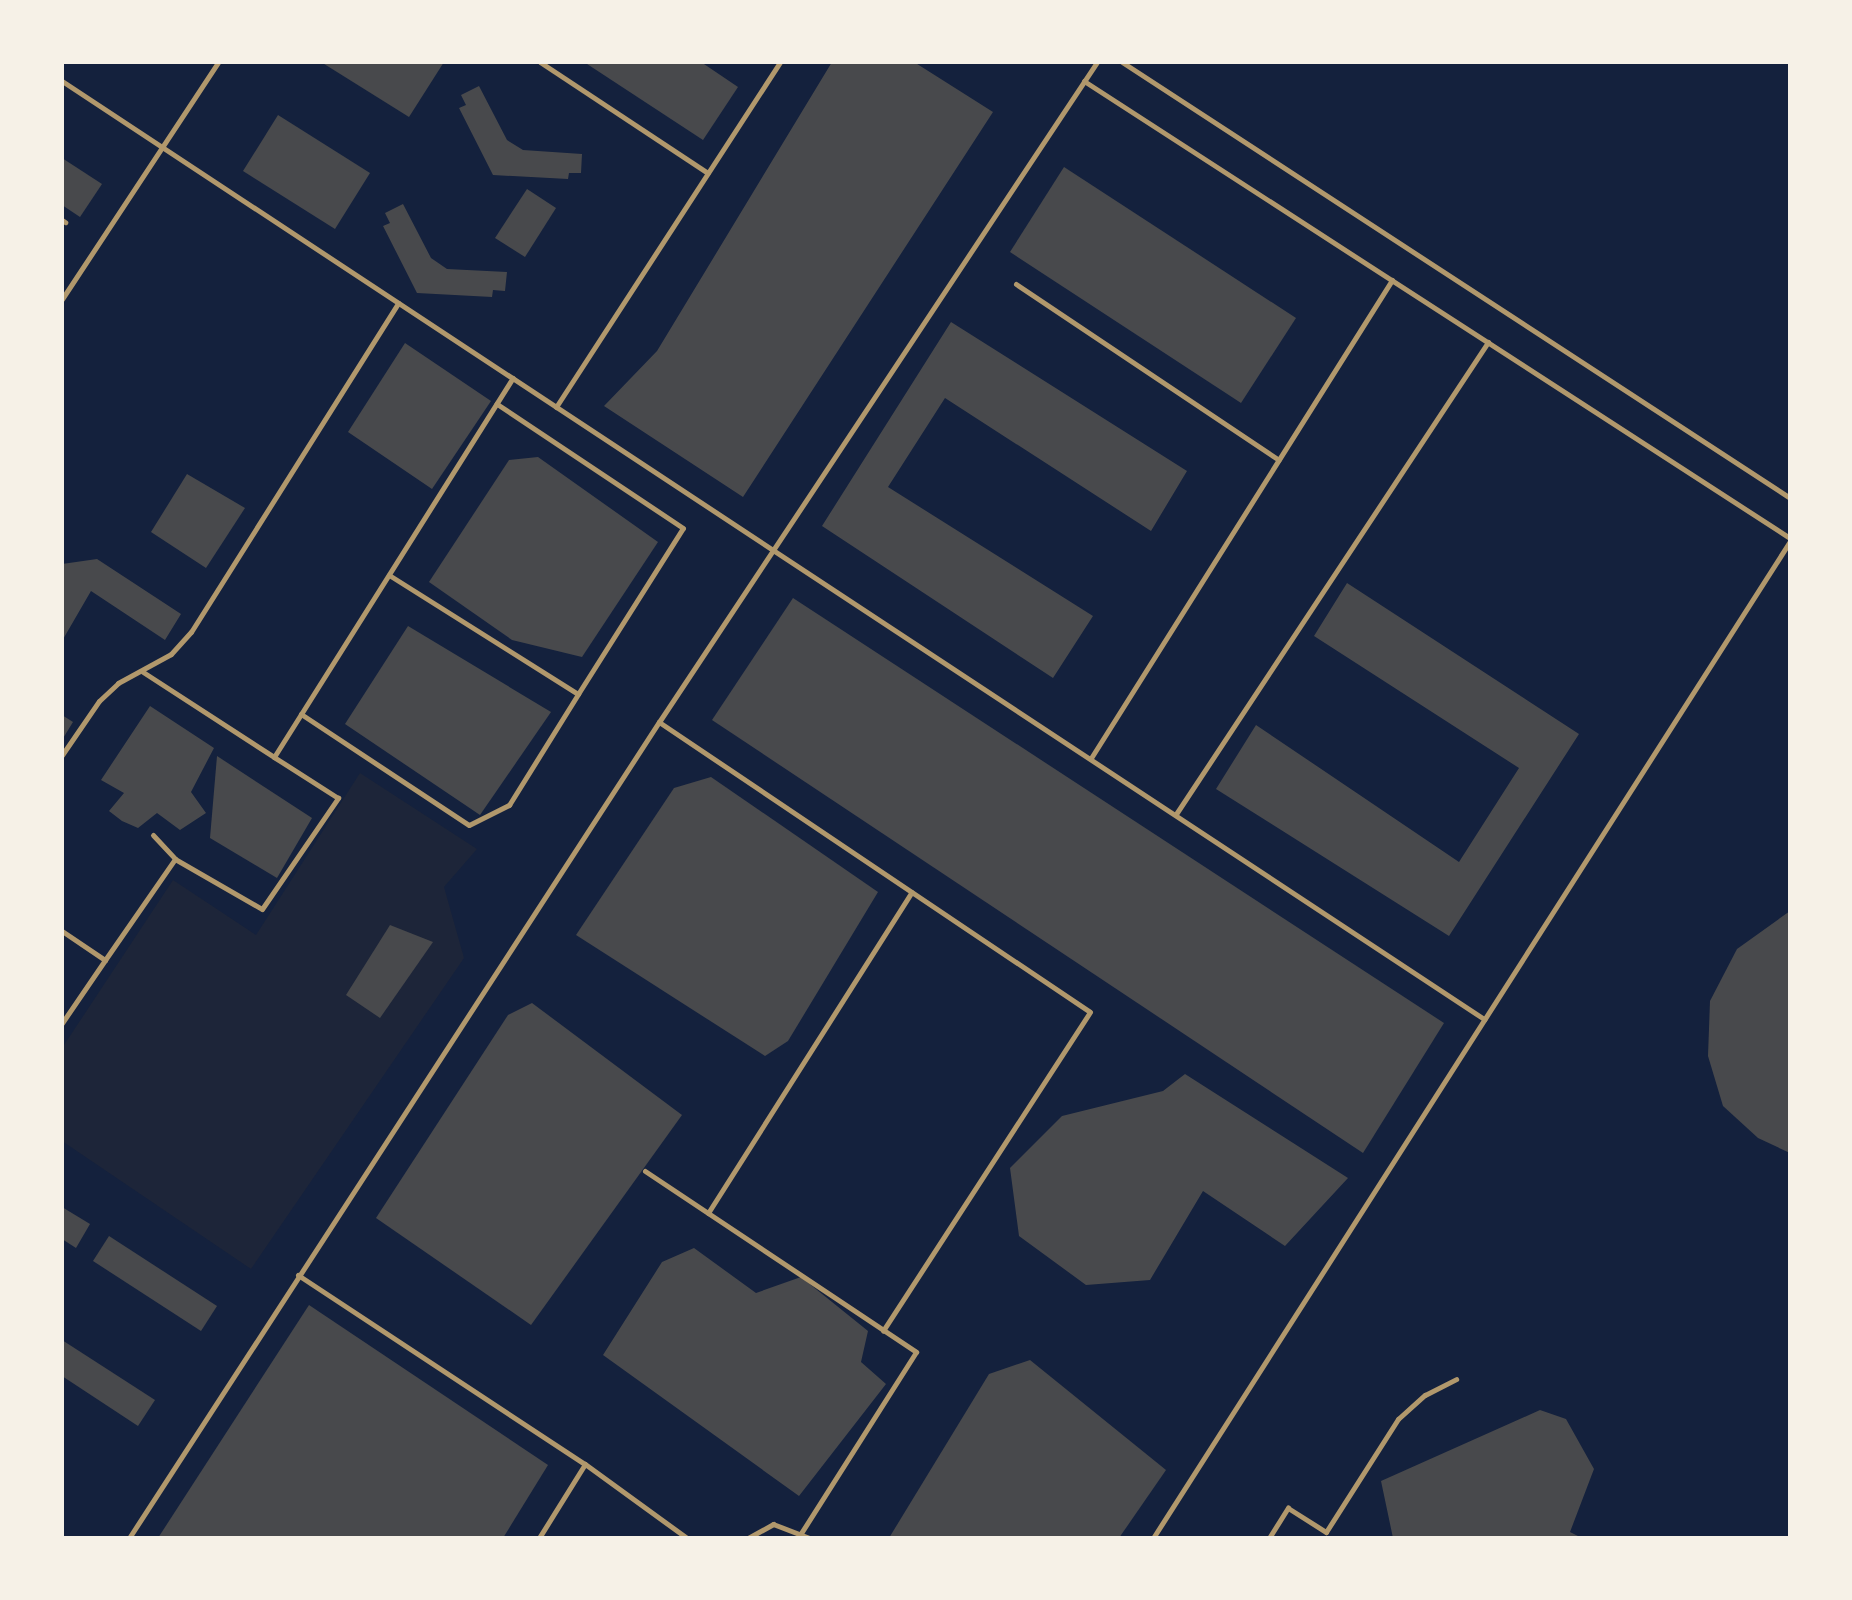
<!DOCTYPE html>
<style>
body{margin:0}
#map{position:relative;width:1852px;height:1600px;overflow:hidden;background:#14213d;font-family:"IBM Plex Sans",sans-serif}
div>[style]{position:absolute}
[style*='--x']{left:calc(var(--x)*1px);top:calc(var(--y)*1px);width:calc(var(--w)*1px);rotate:calc(var(--a)*1deg)}
.green>*{inset:0;background:#1d2539}
.building>*{inset:0;background:#48494c}
.service>*{height:5px;margin:-2.5px;padding:0 2.5px;transform-origin:2.5px;border-radius:2.5px;background:#b1986c}
span{translate:-50% -50%;white-space:nowrap;text-align:center;line-height:1.15;-webkit-text-stroke:8px #f6f1e7;paint-order:stroke}
.frame{position:absolute;inset:0;border:64px solid #f6f1e7;pointer-events:none}
</style>
<div id="map">
<div class="green">
<div style="clip-path:polygon(360px 773px,477px 849px,444px 887px,464px 958px,251px 1269px,62px 1141px,62px 1048px,173px 880px,256px 935px)"></div>
</div>
<div class="building">
<div style="clip-path:polygon(321px 62px,444px 62px,409px 117px)"></div>
<div style="clip-path:polygon(584px 62px,701px 62px,738px 87px,703px 140px)"></div>
<div style="clip-path:polygon(832px 62px,914px 62px,993px 112px,743px 497px,604px 406px,657px 351px)"></div>
<div style="clip-path:polygon(479px 86px,507px 140px,523px 150px,582px 154px,581px 173px,569px 173px,568px 179px,493px 175px,459px 108px,466px 105px,461px 95px)"></div>
<div style="clip-path:polygon(278px 115px,370px 173px,335px 229px,243px 171px)"></div>
<div style="clip-path:polygon(62px 158px,102px 184px,80px 217px,62px 205px)"></div>
<div style="clip-path:polygon(1064px 167px,1296px 318px,1241px 403px,1010px 252px)"></div>
<div style="clip-path:polygon(527px 189px,556px 208px,525px 257px,495px 238px)"></div>
<div style="clip-path:polygon(403px 204px,431px 258px,447px 269px,507px 272px,505px 291px,493px 290px,492px 297px,417px 293px,383px 226px,390px 223px,385px 213px)"></div>
<div style="clip-path:polygon(951px 322px,1187px 471px,1151px 531px,945px 398px,888px 487px,1093px 616px,1053px 678px,822px 526px)"></div>
<div style="clip-path:polygon(405px 343px,491px 401px,432px 489px,348px 432px)"></div>
<div style="clip-path:polygon(538px 457px,658px 542px,582px 657px,512px 640px,429px 582px,509px 460px)"></div>
<div style="clip-path:polygon(187px 474px,245px 508px,206px 568px,151px 532px)"></div>
<div style="clip-path:polygon(97px 559px,181px 614px,165px 640px,91px 591px,62px 641px,62px 564px)"></div>
<div style="clip-path:polygon(1347px 583px,1579px 734px,1449px 936px,1216px 789px,1256px 725px,1459px 862px,1519px 768px,1314px 636px)"></div>
<div style="clip-path:polygon(793px 598px,1444px 1023px,1363px 1153px,712px 720px)"></div>
<div style="clip-path:polygon(408px 626px,551px 712px,480px 815px,345px 724px)"></div>
<div style="clip-path:polygon(150px 706px,214px 748px,191px 792px,206px 813px,180px 830px,157px 813px,138px 828px,122px 821px,109px 811px,124px 793px,101px 780px)"></div>
<div style="clip-path:polygon(62px 715px,73px 722px,62px 740px)"></div>
<div style="clip-path:polygon(217px 756px,312px 818px,277px 878px,210px 838px)"></div>
<div style="clip-path:polygon(711px 777px,878px 892px,788px 1041px,765px 1056px,576px 935px,674px 788px)"></div>
<div style="clip-path:polygon(1790px 911px,1790px 1153px,1758px 1138px,1723px 1106px,1708px 1056px,1710px 1001px,1737px 949px)"></div>
<div style="clip-path:polygon(390px 925px,433px 942px,380px 1018px,346px 995px)"></div>
<div style="clip-path:polygon(532px 1003px,682px 1115px,531px 1325px,376px 1218px,508px 1015px)"></div>
<div style="clip-path:polygon(1185px 1074px,1348px 1178px,1285px 1246px,1203px 1191px,1150px 1280px,1086px 1285px,1019px 1236px,1010px 1168px,1062px 1116px,1163px 1091px)"></div>
<div style="clip-path:polygon(62px 1207px,90px 1224px,76px 1248px,62px 1239px)"></div>
<div style="clip-path:polygon(109px 1236px,217px 1306px,201px 1331px,93px 1261px)"></div>
<div style="clip-path:polygon(694px 1248px,756px 1293px,801px 1277px,868px 1331px,861px 1362px,886px 1384px,799px 1496px,603px 1355px,662px 1262px)"></div>
<div style="clip-path:polygon(309px 1305px,548px 1465px,503px 1538px,158px 1538px)"></div>
<div style="clip-path:polygon(62px 1340px,155px 1400px,138px 1426px,62px 1376px)"></div>
<div style="clip-path:polygon(1030px 1360px,1166px 1470px,1119px 1538px,889px 1538px,989px 1374px)"></div>
<div style="clip-path:polygon(1540px 1410px,1566px 1419px,1594px 1469px,1570px 1532px,1582px 1538px,1393px 1538px,1381px 1481px)"></div>
</div>
<div class="service">
<div style="--x:540;--y:62;--w:201;--a:33.5"></div>
<div style="--x:1122;--y:62;--w:798;--a:33.13"></div>
<div style="--x:62;--y:81;--w:1704;--a:33.41"></div>
<div style="--x:1084;--y:81;--w:841;--a:32.92"></div>
<div style="--x:62;--y:220;--w:4;--a:34"></div>
<div style="--x:1016;--y:284;--w:316;--a:33.8"></div>
<div style="--x:62;--y:299;--w:284;--a:-56.6"></div>
<div style="--x:556;--y:407;--w:411;--a:-57"></div>
<div style="--x:389;--y:575;--w:223;--a:32.2"></div>
<div style="--x:578;--y:694;--w:196;--a:-57.7"></div>
<div style="--x:683;--y:528;--w:224;--a:-146.3"></div>
<div style="--x:143;--y:672;--w:156;--a:33"></div>
<div style="--x:274;--y:757;--w:448;--a:-57.8"></div>
<div style="--x:301;--y:714;--w:201;--a:33.5"></div>
<div style="--x:469;--y:825;--w:45;--a:-26.6"></div>
<div style="--x:509;--y:805;--w:131;--a:-58.1"></div>
<div style="--x:659;--y:722;--w:519;--a:33.93"></div>
<div style="--x:1090;--y:1012;--w:380;--a:123"></div>
<div style="--x:62;--y:755;--w:65;--a:-55.6"></div>
<div style="--x:99;--y:701;--w:26;--a:-43"></div>
<div style="--x:118;--y:683;--w:60;--a:-28.7"></div>
<div style="--x:171;--y:654;--w:30;--a:-48"></div>
<div style="--x:191;--y:632;--w:389;--a:-57.8"></div>
<div style="--x:1091;--y:758;--w:565;--a:-57.8"></div>
<div style="--x:1176;--y:814;--w:566;--a:-56.53"></div>
<div style="--x:153;--y:835;--w:33;--a:47"></div>
<div style="--x:175;--y:859;--w:100;--a:29.9"></div>
<div style="--x:262;--y:909;--w:135;--a:-55.6"></div>
<div style="--x:338;--y:798;--w:76;--a:-147.4"></div>
<div style="--x:62;--y:931;--w:52;--a:34"></div>
<div style="--x:105;--y:960;--w:123;--a:-55.3"></div>
<div style="--x:62;--y:1023;--w:76;--a:-55.7"></div>
<div style="--x:645;--y:1171;--w:326;--a:33.7"></div>
<div style="--x:916;--y:1352;--w:214;--a:122.4"></div>
<div style="--x:708;--y:1213;--w:380;--a:-57.6"></div>
<div style="--x:298;--y:1275;--w:344;--a:33.4"></div>
<div style="--x:585;--y:1464;--w:87;--a:121.9"></div>
<div style="--x:585;--y:1464;--w:126;--a:36"></div>
<div style="--x:129;--y:1538;--w:973;--a:-57"></div>
<div style="--x:659;--y:722;--w:792;--a:-56.43"></div>
<div style="--x:748;--y:1538;--w:29;--a:-29"></div>
<div style="--x:773;--y:1524;--w:39;--a:21"></div>
<div style="--x:1153;--y:1538;--w:1183;--a:-57.42"></div>
<div style="--x:1269;--y:1538;--w:36;--a:-58"></div>
<div style="--x:1288;--y:1508;--w:45;--a:32.3"></div>
<div style="--x:1326;--y:1532;--w:134;--a:-57.5"></div>
<div style="--x:1398;--y:1419;--w:36;--a:-42"></div>
<div style="--x:1425;--y:1395;--w:35;--a:-27"></div>
</div>
<div class="frame"></div>
</div>
